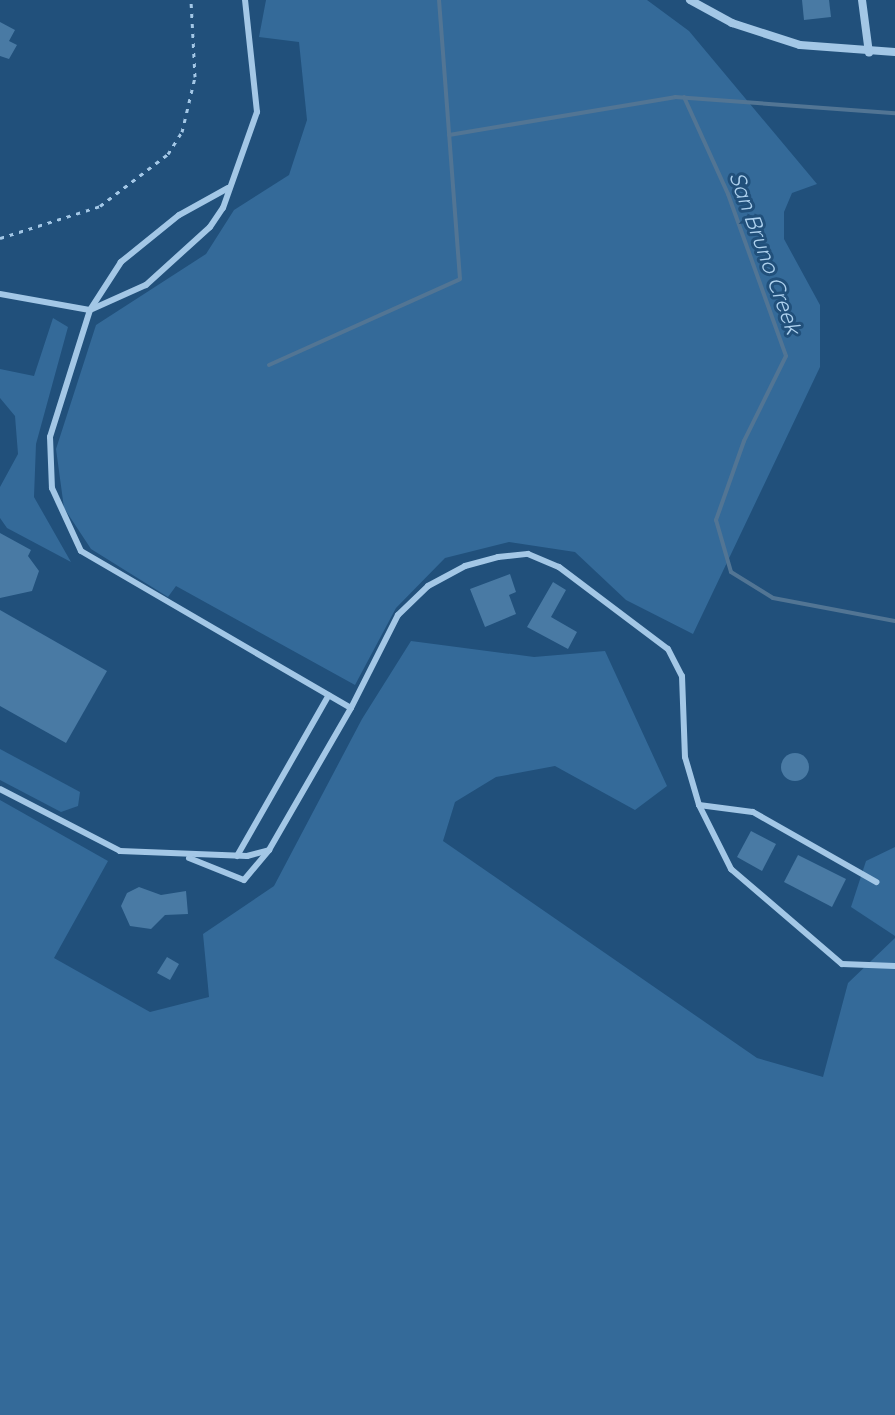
<!DOCTYPE html>
<style>
body{margin:0}
#map{position:relative;width:895px;height:1415px;overflow:hidden;background:#21507b;font-family:Quicksand,sans-serif}
div>[style]{position:absolute}
[style*='--x']{left:calc(var(--x)*1px);top:calc(var(--y)*1px);width:calc(var(--w)*1px);rotate:calc(var(--a)*1deg)}
.green>*{inset:0;background:#346a99}
.stream>*{height:4px;margin:-2px;padding:0 2px;transform-origin:2px;border-radius:2px;background:#527594}
.building>*{inset:0;background:#497aa4}
.round{border-radius:50%}
.path>*{height:3px;margin-top:-1.5px;transform-origin:0;background:repeating-linear-gradient(90deg,#a3c7e6 0 4px,transparent 0 10px)}
.service>*{height:6px;margin:-3px;padding:0 3px;transform-origin:3px;border-radius:3px;background:#a3c7e6}
.minor>*{height:8px;margin:-4px;padding:0 4px;transform-origin:4px;border-radius:4px;background:#a3c7e6}
span{translate:-50% -50%;white-space:nowrap;text-align:center;line-height:1.15;-webkit-text-stroke:6px #21507b;paint-order:stroke}
.water-label{font-size:22px;color:#aed1ee;font-style:italic}
</style>
<div id="map">
<div class="green">
<div style="clip-path:polygon(266px 0,647px 0,689px 31px,817px 184px,792px 193px,784px 212px,784px 239px,820px 305px,820px 367px,693px 634px,626px 600px,575px 552px,509px 542px,445px 558px,396px 608px,355px 685px,176px 586px,168px 597px,91px 549px,64px 508px,56px 449px,96px 325px,206px 254px,234px 210px,289px 175px,307px 120px,299px 42px,259px 37px)"></div>
<div style="clip-path:polygon(53px 318px,68px 327px,36px 444px,34px 497px,71px 562px,7px 528px,0 518px,0 487px,18px 454px,15px 416px,0 398px,0 369px,34px 376px)"></div>
<div style="clip-path:polygon(411px 641px,534px 657px,605px 651px,667px 786px,635px 810px,555px 766px,496px 777px,455px 802px,443px 841px,757px 1058px,823px 1077px,848px 983px,895px 938px,895px 1415px,0 1415px,0 800px,108px 861px,54px 958px,150px 1012px,209px 997px,203px 934px,274px 886px,362px 719px)"></div>
<div style="clip-path:polygon(0 749px,80px 792px,78px 806px,61px 812px,0 780px)"></div>
<div style="clip-path:polygon(895px 847px,895px 936px,851px 907px,866px 861px)"></div>
</div>
<div class="stream">
<div style="--x:684;--y:97;--w:107;--a:65.6"></div>
<div style="--x:728;--y:194;--w:172;--a:70.3"></div>
<div style="--x:786;--y:356;--w:95;--a:116.3"></div>
<div style="--x:744;--y:441;--w:84;--a:109.5"></div>
<div style="--x:716;--y:520;--w:54;--a:73.9"></div>
<div style="--x:731;--y:572;--w:49;--a:31.8"></div>
<div style="--x:773;--y:598;--w:124;--a:10.7"></div>
<div style="--x:449;--y:135;--w:229;--a:-9.5"></div>
<div style="--x:675;--y:97;--w:221;--a:4.2"></div>
<div style="--x:269;--y:365;--w:209;--a:-24.2"></div>
<div style="--x:460;--y:279;--w:280;--a:-94.3"></div>
</div>
<div class="building">
<div style="clip-path:polygon(802px 0,829px 0,831px 17px,804px 20px)"></div>
<div style="clip-path:polygon(0 22px,15px 30px,9px 41px,17px 45px,9px 59px,0 56px)"></div>
<div style="clip-path:polygon(0 533px,31px 550px,28px 556px,39px 571px,32px 591px,0 598px)"></div>
<div style="clip-path:polygon(510px 574px,516px 592px,509px 595px,516px 614px,485px 627px,470px 589px)"></div>
<div style="clip-path:polygon(553px 582px,566px 590px,551px 617px,577px 632px,568px 649px,527px 627px)"></div>
<div style="clip-path:polygon(0 610px,107px 671px,66px 743px,0 706px)"></div>
<div class="round" style="left:781px;top:753px;width:28px;height:28px"></div>
<div style="clip-path:polygon(751px 831px,776px 844px,762px 871px,737px 857px)"></div>
<div style="clip-path:polygon(798px 855px,846px 879px,832px 907px,784px 882px)"></div>
<div style="clip-path:polygon(139px 887px,161px 895px,186px 891px,188px 914px,165px 915px,151px 929px,130px 926px,121px 906px,127px 893px)"></div>
<div style="clip-path:polygon(167px 957px,179px 964px,170px 980px,157px 973px)"></div>
</div>
<div class="path">
<div style="--x:0;--y:238;--w:105;--a:-17.7"></div>
<div style="--x:100;--y:206;--w:86;--a:-37.4"></div>
<div style="--x:168;--y:154;--w:26;--a:-58"></div>
<div style="--x:182;--y:132;--w:57;--a:-76.7"></div>
<div style="--x:195;--y:77;--w:77;--a:-93"></div>
</div>
<div class="service">
<div style="--x:228;--y:188;--w:56;--a:151.1"></div>
<div style="--x:179;--y:215;--w:75;--a:141"></div>
<div style="--x:121;--y:262;--w:57;--a:122.9"></div>
<div style="--x:90;--y:310;--w:133;--a:107.5"></div>
<div style="--x:50;--y:437;--w:51;--a:87.8"></div>
<div style="--x:52;--y:488;--w:69;--a:65.3"></div>
<div style="--x:81;--y:551;--w:312;--a:30.2"></div>
<div style="--x:351;--y:708;--w:104;--a:-63.2"></div>
<div style="--x:398;--y:615;--w:42;--a:-44"></div>
<div style="--x:428;--y:586;--w:42;--a:-28.4"></div>
<div style="--x:465;--y:566;--w:34;--a:-15"></div>
<div style="--x:498;--y:557;--w:30;--a:-6"></div>
<div style="--x:528;--y:554;--w:34;--a:23"></div>
<div style="--x:559;--y:567;--w:136;--a:37"></div>
<div style="--x:668;--y:649;--w:30;--a:63"></div>
<div style="--x:682;--y:676;--w:81;--a:87.9"></div>
<div style="--x:685;--y:757;--w:50;--a:73.7"></div>
<div style="--x:699;--y:805;--w:72;--a:63.4"></div>
<div style="--x:731;--y:869;--w:146;--a:40.6"></div>
<div style="--x:842;--y:964;--w:53;--a:2.2"></div>
<div style="--x:0;--y:294;--w:91;--a:10.1"></div>
<div style="--x:90;--y:310;--w:61;--a:-24.1"></div>
<div style="--x:146;--y:285;--w:86;--a:-42.2"></div>
<div style="--x:210;--y:227;--w:23;--a:-56"></div>
<div style="--x:223;--y:208;--w:102;--a:-70.5"></div>
<div style="--x:257;--y:112;--w:113;--a:-96.1"></div>
<div style="--x:0;--y:789;--w:135;--a:27.3"></div>
<div style="--x:120;--y:851;--w:127;--a:2.3"></div>
<div style="--x:247;--y:856;--w:23;--a:-15"></div>
<div style="--x:269;--y:850;--w:164;--a:-60"></div>
<div style="--x:699;--y:805;--w:54;--a:7.4"></div>
<div style="--x:753;--y:812;--w:142;--a:29.6"></div>
<div style="--x:237;--y:856;--w:185;--a:-60.3"></div>
<div style="--x:189;--y:858;--w:59;--a:21.8"></div>
<div style="--x:244;--y:880;--w:39;--a:-50"></div>
</div>
<div class="minor">
<div style="--x:690;--y:0;--w:48;--a:28.7"></div>
<div style="--x:732;--y:23;--w:71;--a:17.9"></div>
<div style="--x:800;--y:45;--w:95;--a:4.2"></div>
<div style="--x:862;--y:0;--w:53;--a:82.5"></div>
</div>
<div class="water-label">
<span style="left:765px;top:253px;rotate:70deg">San Bruno Creek</span>
</div>
</div>
